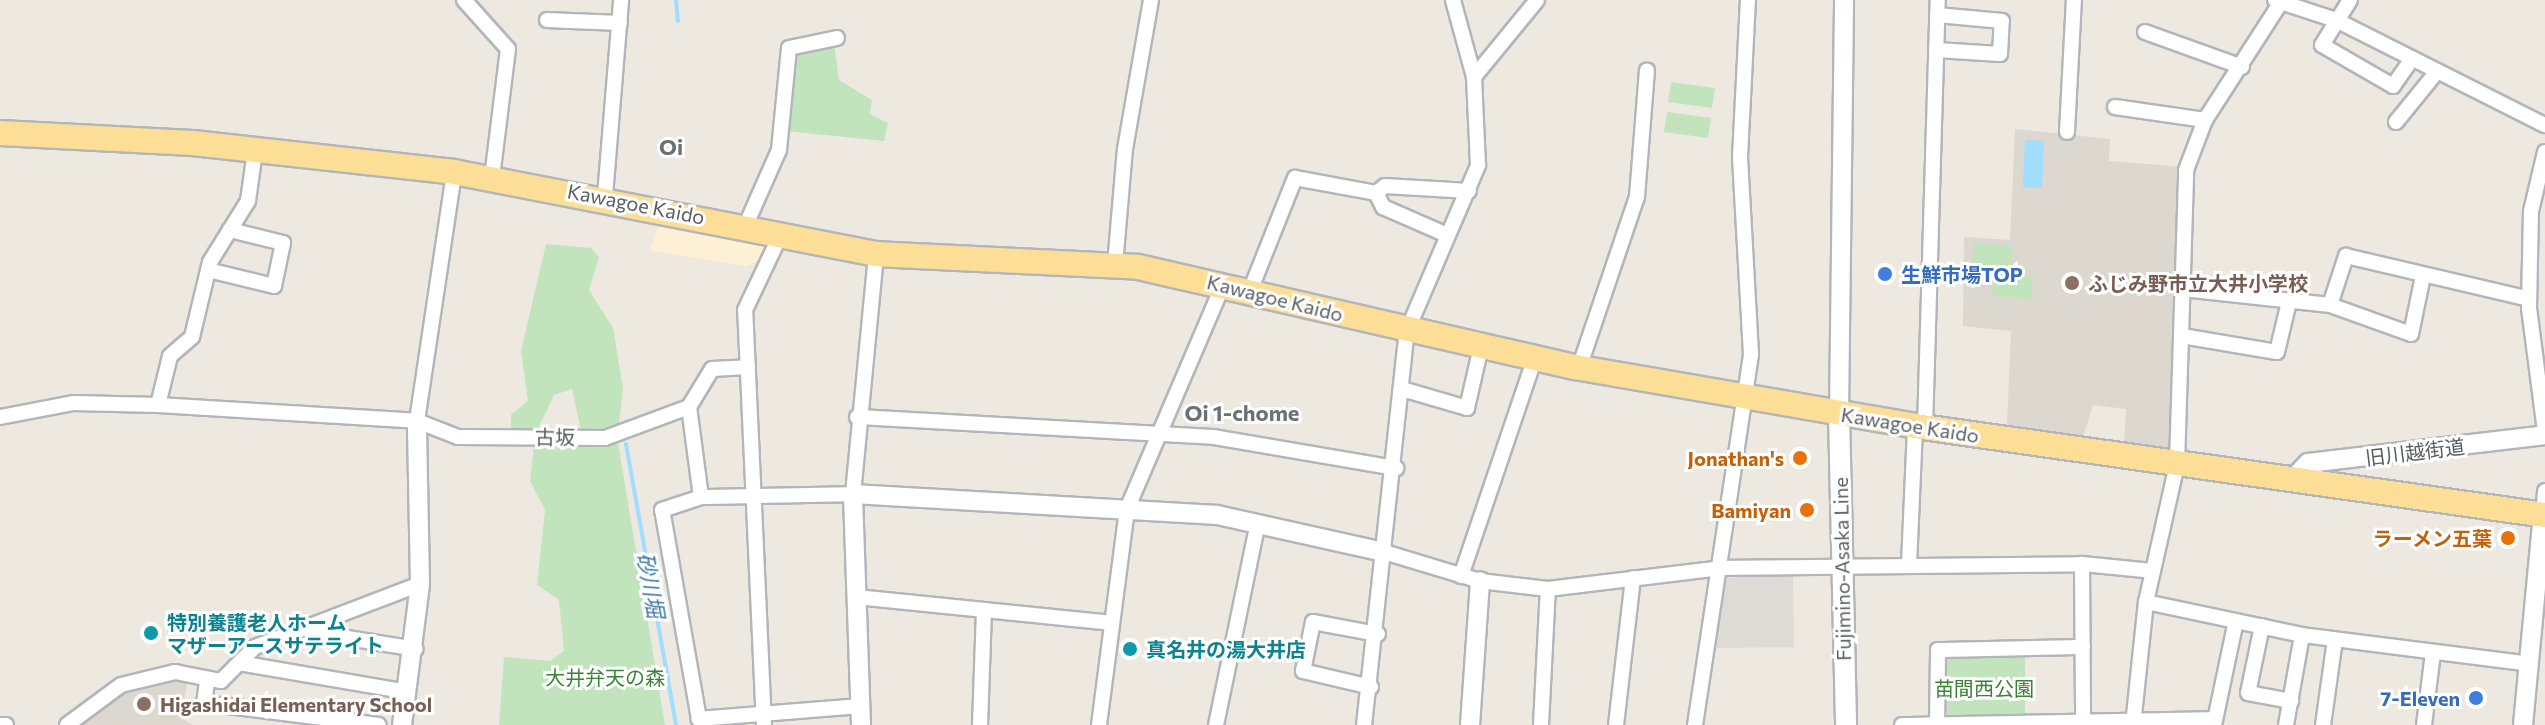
<!DOCTYPE html>
<meta charset="utf-8">
<style>
body{margin:0}
#map{position:relative;width:2545px;height:725px;overflow:hidden;background:#ede9e1;font-family:Commissioner,"Noto Sans JP",sans-serif}
div>[style]{position:absolute}
[style*='--x']{left:calc(var(--x)*1px);top:calc(var(--y)*1px);width:calc(var(--w)*1px);rotate:calc(var(--a)*1deg)}
.commercial>*{inset:0;background:#fdf0d5}
.industrial>*{inset:0;background:#dedbd6}
.education>*{inset:0;background:#dcd8cf}
.green>*{inset:0;background:#c1e4bd}
.water>*{inset:0;background:#a0ddfe}
.stream>*{height:4px;margin:-2px;padding:0 2px;transform-origin:2px;border-radius:2px;background:#a0ddfe}
.roads{filter:drop-shadow(2px 0 #b2b5b9) drop-shadow(-2px 0 #b2b5b9) drop-shadow(0 2px #b2b5b9) drop-shadow(0 -2px #b2b5b9)}
.minor>*{height:14px;margin:-7px;padding:0 7px;transform-origin:7px;border-radius:7px;background:#fff}
.tertiary>*{height:18px;margin:-9px;padding:0 9px;transform-origin:9px;border-radius:9px;background:#fff}
.secondary>*{height:20px;margin:-10px;padding:0 10px;transform-origin:10px;border-radius:10px;background:#fff}
.trunk>*{height:24px;margin:-12px;padding:0 12px;transform-origin:12px;border-radius:12px;background:#fcde97}
.dots>*{width:22px;height:22px;translate:-50% -50%;box-sizing:border-box;border:4px solid #fff;border-radius:50%}
span{translate:-50% -50%;white-space:nowrap;text-align:center;line-height:1.15;-webkit-text-stroke:6px #fff;paint-order:stroke}
.street-label{font-size:20px;color:#5a5e62}
.shop-label{font-size:20px;color:#366cbe;font-weight:700}
.left{translate:0 -50%;text-align:left}
.right{translate:-100% -50%;text-align:right}
.education-label{font-size:20px;color:#785e54;font-weight:700}
.food-label{font-size:20px;color:#c56008;font-weight:700}
.culture-label{font-size:20px;color:#0d838f;font-weight:700}
.park-label{font-size:20px;color:#398536}
.neighbourhood-label{font-size:22px;color:#6b7074;font-weight:700}
.water-label{font-size:22px;color:#3c79a7;font-style:italic}
</style>
<div id="map">
<div class="commercial">
<div style="clip-path:polygon(661px 218px,765px 242px,772px 254px,747px 266px,650px 251px)"></div>
</div>
<div class="industrial">
<div style="clip-path:polygon(1793px 572px,1794px 647px,1713px 648px,1727px 578px)"></div>
</div>
<div class="education">
<div style="clip-path:polygon(2015px 129px,2110px 139px,2109px 161px,2183px 167px,2171px 452px,2124px 446px,2126px 409px,2093px 405px,2083px 437px,2007px 425px,2011px 331px,1963px 326px,1964px 237px,2010px 240px)"></div>
<div style="clip-path:polygon(177px 677px,188px 679px,181px 718px,193px 725px,77px 725px,124px 689px)"></div>
</div>
<div class="green">
<div style="clip-path:polygon(834px 43px,839px 80px,872px 100px,870px 114px,888px 123px,884px 141px,786px 131px,791px 55px)"></div>
<div style="clip-path:polygon(1671px 82px,1715px 88px,1712px 108px,1668px 102px)"></div>
<div style="clip-path:polygon(1667px 112px,1711px 118px,1708px 138px,1664px 132px)"></div>
<div style="clip-path:polygon(1974px 243px,2013px 246px,2011px 269px,1972px 266px)"></div>
<div style="clip-path:polygon(546px 244px,591px 248px,599px 257px,589px 290px,613px 328px,623px 389px,618px 432px,581px 430px,572px 389px,554px 395px,537px 431px,515px 433px,511px 426px,511px 415px,528px 401px,521px 351px)"></div>
<div style="clip-path:polygon(1994px 274px,2033px 276px,2031px 299px,1992px 296px)"></div>
<div style="clip-path:polygon(535px 439px,618px 443px,665px 725px,499px 725px,504px 657px,550px 661px,564px 651px,559px 600px,537px 585px,545px 510px,530px 481px)"></div>
<div style="clip-path:polygon(1946px 656px,2025px 656px,2025px 719px,1947px 720px)"></div>
</div>
<div class="water">
<div style="clip-path:polygon(2025px 140px,2044px 141px,2042px 188px,2023px 187px)"></div>
</div>
<div class="stream">
<div style="--x:676;--y:0;--w:21;--a:85"></div>
<div style="--x:626;--y:444;--w:285;--a:79.9"></div>
</div>
<div class="roads">
<div class="minor">
<div style="--x:464;--y:0;--w:66;--a:48.1"></div>
<div style="--x:508;--y:49;--w:130;--a:97.1"></div>
<div style="--x:2275;--y:0;--w:64;--a:18.2"></div>
<div style="--x:2336;--y:20;--w:234;--a:26.7"></div>
<div style="--x:2350;--y:0;--w:53;--a:121.9"></div>
<div style="--x:2322;--y:45;--w:82;--a:30"></div>
<div style="--x:2393;--y:86;--w:32;--a:-55"></div>
<div style="--x:547;--y:20;--w:73;--a:2.4"></div>
<div style="--x:2145;--y:32;--w:103;--a:19.8"></div>
<div style="--x:1936;--y:50;--w:64;--a:3.6"></div>
<div style="--x:2000;--y:54;--w:33;--a:-87"></div>
<div style="--x:2002;--y:21;--w:65;--a:-174.7"></div>
<div style="--x:1474;--y:77;--w:99;--a:-50.7"></div>
<div style="--x:2115;--y:107;--w:91;--a:8.2"></div>
<div style="--x:2396;--y:122;--w:62;--a:-50.9"></div>
<div style="--x:2067;--y:132;--w:132;--a:-87"></div>
<div style="--x:2545;--y:152;--w:61;--a:103.3"></div>
<div style="--x:2531;--y:211;--w:97;--a:91.2"></div>
<div style="--x:2529;--y:308;--w:124;--a:82.6"></div>
<div style="--x:1376;--y:193;--w:16;--a:63"></div>
<div style="--x:1383;--y:207;--w:70;--a:23.6"></div>
<div style="--x:605;--y:196;--w:197;--a:-85.3"></div>
<div style="--x:745;--y:227;--w:84;--a:-66.2"></div>
<div style="--x:779;--y:150;--w:102;--a:-84.4"></div>
<div style="--x:789;--y:48;--w:49;--a:-11.8"></div>
<div style="--x:1115;--y:265;--w:116;--a:-85.1"></div>
<div style="--x:1125;--y:149;--w:151;--a:-80.1"></div>
<div style="--x:208;--y:270;--w:68;--a:13.6"></div>
<div style="--x:274;--y:286;--w:44;--a:-78.2"></div>
<div style="--x:283;--y:243;--w:55;--a:-166.2"></div>
<div style="--x:2183;--y:289;--w:148;--a:6.2"></div>
<div style="--x:2330;--y:305;--w:86;--a:19.7"></div>
<div style="--x:2411;--y:334;--w:59;--a:-78.3"></div>
<div style="--x:1250;--y:291;--w:122;--a:-68.3"></div>
<div style="--x:1295;--y:178;--w:82;--a:10.5"></div>
<div style="--x:1376;--y:193;--w:11;--a:-38"></div>
<div style="--x:1385;--y:186;--w:84;--a:3.4"></div>
<div style="--x:2330;--y:305;--w:52;--a:-71.9"></div>
<div style="--x:2346;--y:256;--w:188;--a:13.2"></div>
<div style="--x:2182;--y:336;--w:96;--a:9.6"></div>
<div style="--x:2277;--y:352;--w:47;--a:-76.6"></div>
<div style="--x:1579;--y:368;--w:181;--a:-71.3"></div>
<div style="--x:1637;--y:197;--w:127;--a:-85.5"></div>
<div style="--x:1402;--y:389;--w:68;--a:16.3"></div>
<div style="--x:1467;--y:408;--w:63;--a:-77.1"></div>
<div style="--x:158;--y:405;--w:50;--a:-76.2"></div>
<div style="--x:170;--y:356;--w:29;--a:-41"></div>
<div style="--x:192;--y:337;--w:77;--a:-76.5"></div>
<div style="--x:210;--y:262;--w:72;--a:-58.1"></div>
<div style="--x:248;--y:201;--w:50;--a:-82"></div>
<div style="--x:0;--y:417;--w:74;--a:-10.9"></div>
<div style="--x:73;--y:403;--w:85;--a:1.3"></div>
<div style="--x:158;--y:405;--w:259;--a:3.5"></div>
<div style="--x:417;--y:421;--w:44;--a:21.3"></div>
<div style="--x:458;--y:437;--w:147;--a:0.4"></div>
<div style="--x:605;--y:438;--w:90;--a:-20.3"></div>
<div style="--x:857;--y:417;--w:358;--a:3.2"></div>
<div style="--x:1214;--y:437;--w:185;--a:9.7"></div>
<div style="--x:417;--y:421;--w:252;--a:-81.5"></div>
<div style="--x:1925;--y:428;--w:428;--a:-88.3"></div>
<div style="--x:701;--y:497;--w:91;--a:-97.6"></div>
<div style="--x:689;--y:407;--w:44;--a:-58.8"></div>
<div style="--x:712;--y:369;--w:36;--a:-3"></div>
<div style="--x:2543;--y:515;--w:24;--a:-85"></div>
<div style="--x:1384;--y:552;--w:100;--a:16.8"></div>
<div style="--x:1480;--y:581;--w:68;--a:6.7"></div>
<div style="--x:1548;--y:589;--w:174;--a:-6.9"></div>
<div style="--x:1721;--y:568;--w:361;--a:-0.6"></div>
<div style="--x:2082;--y:564;--w:158;--a:89.6"></div>
<div style="--x:2082;--y:564;--w:71;--a:5.6"></div>
<div style="--x:1909;--y:565;--w:139;--a:-87.5"></div>
<div style="--x:1461;--y:576;--w:228;--a:-71.3"></div>
<div style="--x:856;--y:597;--w:256;--a:5.8"></div>
<div style="--x:2146;--y:602;--w:159;--a:11.9"></div>
<div style="--x:2302;--y:635;--w:230;--a:7.2"></div>
<div style="--x:2262;--y:626;--w:68;--a:101.8"></div>
<div style="--x:2248;--y:693;--w:44;--a:10.5"></div>
<div style="--x:310;--y:632;--w:107;--a:9.1"></div>
<div style="--x:239;--y:663;--w:171;--a:9.7"></div>
<div style="--x:207;--y:682;--w:21;--a:98"></div>
<div style="--x:204;--y:703;--w:176;--a:7.2"></div>
<div style="--x:1371;--y:687;--w:70;--a:-166.8"></div>
<div style="--x:1303;--y:671;--w:50;--a:-78.5"></div>
<div style="--x:1313;--y:622;--w:66;--a:10.5"></div>
<div style="--x:860;--y:706;--w:162;--a:175.4"></div>
<div style="--x:699;--y:719;--w:212;--a:-100"></div>
<div style="--x:662;--y:510;--w:41;--a:-18.4"></div>
<div style="--x:701;--y:497;--w:152;--a:-1.1"></div>
<div style="--x:853;--y:494;--w:241;--a:-84.5"></div>
<div style="--x:0;--y:725;--w:6;--a:0"></div>
<div style="--x:67;--y:725;--w:67;--a:-36.5"></div>
<div style="--x:121;--y:685;--w:56;--a:-13.5"></div>
<div style="--x:175;--y:672;--w:47;--a:11.1"></div>
<div style="--x:221;--y:681;--w:48;--a:-45"></div>
<div style="--x:255;--y:647;--w:177;--a:-20.9"></div>
<div style="--x:764;--y:725;--w:415;--a:-92.6"></div>
<div style="--x:745;--y:310;--w:82;--a:-64.7"></div>
<div style="--x:980;--y:725;--w:115;--a:-88"></div>
<div style="--x:1099;--y:725;--w:218;--a:-82.6"></div>
<div style="--x:1127;--y:509;--w:244;--a:-66.8"></div>
<div style="--x:1216;--y:725;--w:207;--a:-78.3"></div>
<div style="--x:1364;--y:725;--w:396;--a:-83.8"></div>
<div style="--x:1407;--y:331;--w:181;--a:-66.8"></div>
<div style="--x:1478;--y:165;--w:88;--a:-92.6"></div>
<div style="--x:1474;--y:77;--w:80;--a:-105.3"></div>
<div style="--x:1541;--y:725;--w:136;--a:-87.1"></div>
<div style="--x:1616;--y:725;--w:148;--a:-83.4"></div>
<div style="--x:1695;--y:725;--w:375;--a:-81.4"></div>
<div style="--x:1751;--y:354;--w:197;--a:-93.2"></div>
<div style="--x:1740;--y:157;--w:157;--a:-87.1"></div>
<div style="--x:1902;--y:725;--w:312;--a:-1.1"></div>
<div style="--x:1937;--y:725;--w:75;--a:-89.2"></div>
<div style="--x:1938;--y:650;--w:145;--a:-1.2"></div>
<div style="--x:2133;--y:725;--w:124;--a:-84"></div>
<div style="--x:2146;--y:602;--w:141;--a:-77.3"></div>
<div style="--x:2177;--y:464;--w:294;--a:-88.2"></div>
<div style="--x:2186;--y:170;--w:53;--a:-69.2"></div>
<div style="--x:2205;--y:120;--w:140;--a:-57.2"></div>
<div style="--x:2214;--y:725;--w:106;--a:-78.1"></div>
<div style="--x:2286;--y:725;--w:91;--a:-79.9"></div>
<div style="--x:2323;--y:725;--w:86;--a:-82"></div>
<div style="--x:2424;--y:725;--w:73;--a:-82.9"></div>
</div>
<div class="tertiary">
<div style="--x:1839;--y:414;--w:414;--a:-89.3"></div>
<div style="--x:2293;--y:479;--w:22;--a:-47"></div>
<div style="--x:2308;--y:463;--w:239;--a:-6.7"></div>
<div style="--x:402;--y:725;--w:142;--a:-82.7"></div>
<div style="--x:420;--y:584;--w:163;--a:-91.1"></div>
<div style="--x:861;--y:725;--w:231;--a:-92"></div>
<div style="--x:853;--y:494;--w:365;--a:3.3"></div>
<div style="--x:1217;--y:515;--w:171;--a:12.5"></div>
<div style="--x:1470;--y:725;--w:144;--a:-86"></div>
<div style="--x:2523;--y:725;--w:211;--a:-84.6"></div>
</div>
<div class="secondary">
<div style="--x:1839;--y:414;--w:311;--a:88.7"></div>
</div>
<div class="trunk">
<div style="--x:0;--y:133;--w:193;--a:3"></div>
<div style="--x:193;--y:143;--w:263;--a:6.3"></div>
<div style="--x:454;--y:172;--w:430;--a:11"></div>
<div style="--x:876;--y:254;--w:262;--a:2.8"></div>
<div style="--x:1138;--y:267;--w:448;--a:12.9"></div>
<div style="--x:1575;--y:367;--w:345;--a:9.8"></div>
<div style="--x:1915;--y:426;--w:636;--a:8.04"></div>
</div>
</div>
<div class="dots">
<div style="left:1885px;top:274px;background:#3f7fe0"></div>
<div style="left:2072px;top:283px;background:#8d6e63"></div>
<div style="left:1800px;top:458px;background:#e8710a"></div>
<div style="left:1807px;top:510px;background:#e8710a"></div>
<div style="left:2508px;top:538px;background:#e8710a"></div>
<div style="left:151px;top:633px;background:#0f9aa8"></div>
<div style="left:1130px;top:649px;background:#0f9aa8"></div>
<div style="left:2476px;top:698px;background:#3f7fe0"></div>
<div style="left:144px;top:704px;background:#8d6e63"></div>
</div>
<div class="street-label">
<span style="left:636px;top:204px;rotate:11deg">Kawagoe Kaido</span>
<span style="left:1275px;top:298px;rotate:14deg">Kawagoe Kaido</span>
<span style="left:1910px;top:425px;rotate:9deg">Kawagoe Kaido</span>
<span style="left:555px;top:437px;rotate:1deg">古坂</span>
<span style="left:2415px;top:452px;rotate:-7deg">旧川越街道</span>
<span style="left:1842px;top:569px;rotate:-91deg">Fujimino-Asaka Line</span>
</div>
<div class="shop-label">
<span class="left" style="left:1901px;top:274px">生鮮市場TOP</span>
<span class="right" style="left:2460px;top:698px">7-Eleven</span>
</div>
<div class="education-label">
<span class="left" style="left:2088px;top:283px">ふじみ野市立大井小学校</span>
<span class="left" style="left:160px;top:704px">Higashidai Elementary School</span>
</div>
<div class="food-label">
<span class="right" style="left:1784px;top:458px">Jonathan's</span>
<span class="right" style="left:1791px;top:510px">Bamiyan</span>
<span class="right" style="left:2492px;top:538px">ラーメン五葉</span>
</div>
<div class="culture-label">
<span class="left" style="left:167px;top:634px">特別養護老人ホーム<br>マザーアースサテライト</span>
<span class="left" style="left:1146px;top:649px">真名井の湯大井店</span>
</div>
<div class="park-label">
<span style="left:605px;top:677px">大井弁天の森</span>
<span style="left:1984px;top:688px">苗間西公園</span>
</div>
<div class="neighbourhood-label">
<span style="left:671px;top:147px">Oi</span>
<span style="left:1242px;top:413px">Oi 1-chome</span>
</div>
<div class="water-label">
<span style="left:651px;top:585px;rotate:80deg">砂川堀</span>
</div>
</div>
